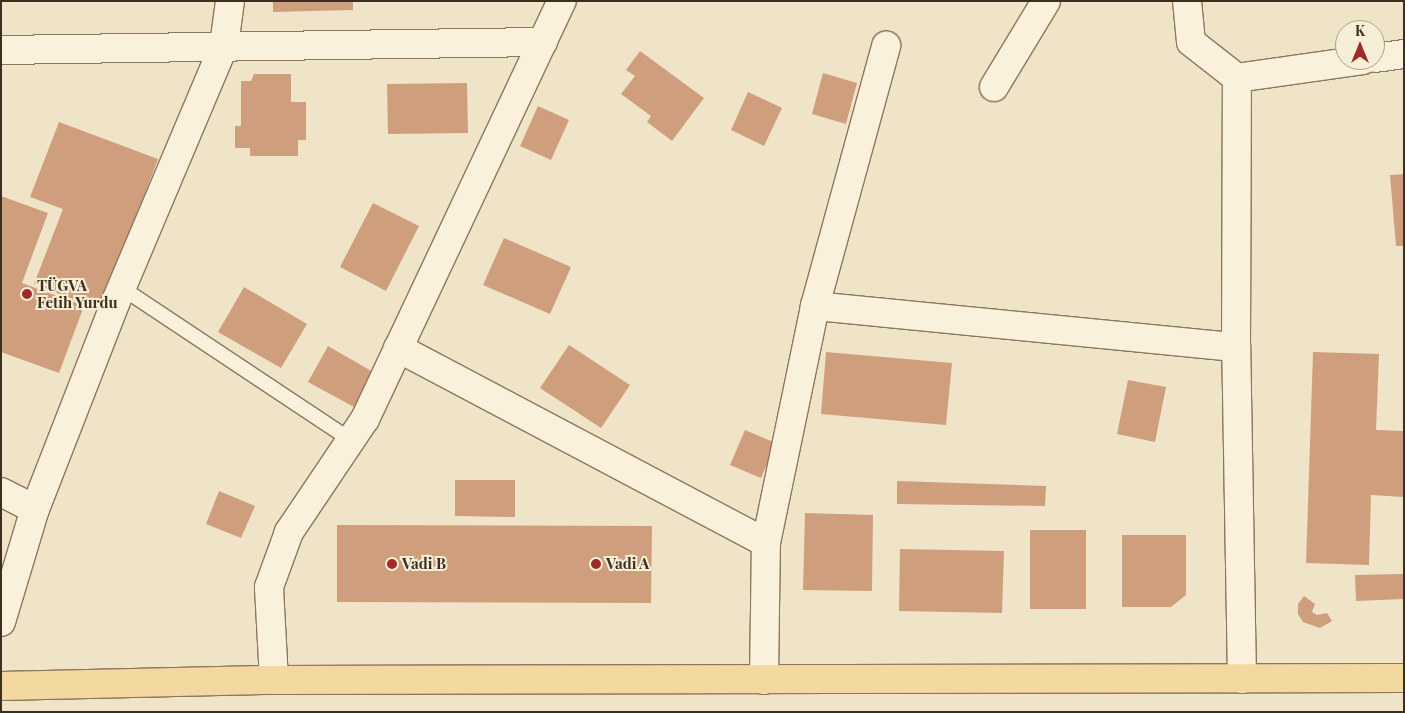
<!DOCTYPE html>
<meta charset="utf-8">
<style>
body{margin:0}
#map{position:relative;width:1405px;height:713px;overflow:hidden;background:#f0e4c8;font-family:"Playfair Display",serif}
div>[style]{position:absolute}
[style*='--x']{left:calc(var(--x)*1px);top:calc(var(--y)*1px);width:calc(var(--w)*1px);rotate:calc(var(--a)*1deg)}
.building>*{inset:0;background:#cf9f7d}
.roads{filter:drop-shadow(1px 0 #8d765c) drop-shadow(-1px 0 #8d765c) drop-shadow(0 1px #8d765c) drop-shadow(0 -1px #8d765c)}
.lane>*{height:14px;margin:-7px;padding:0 7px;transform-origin:7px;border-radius:7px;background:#faf1dc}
.street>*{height:28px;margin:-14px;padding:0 14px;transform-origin:14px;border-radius:14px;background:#faf1dc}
.primary>*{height:28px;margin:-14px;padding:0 14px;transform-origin:14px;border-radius:14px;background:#f3d9a0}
.dots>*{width:14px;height:14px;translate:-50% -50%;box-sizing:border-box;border:2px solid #f7eed8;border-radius:50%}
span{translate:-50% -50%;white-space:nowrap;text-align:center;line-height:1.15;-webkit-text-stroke:4px #f7eed8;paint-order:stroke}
.poi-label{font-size:15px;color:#3d2e20;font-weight:700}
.left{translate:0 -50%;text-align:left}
.frame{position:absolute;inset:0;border:2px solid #3d2e20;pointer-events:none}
.north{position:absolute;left:1335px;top:20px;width:50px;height:50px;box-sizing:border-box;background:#f7eed8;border:1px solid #ada18e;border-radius:50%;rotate:0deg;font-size:14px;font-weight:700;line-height:20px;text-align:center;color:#3d2e20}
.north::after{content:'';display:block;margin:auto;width:18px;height:22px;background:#9e2a2b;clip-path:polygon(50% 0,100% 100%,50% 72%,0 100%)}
</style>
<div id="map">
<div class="building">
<div style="clip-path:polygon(273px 1px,353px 1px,353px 10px,273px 12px)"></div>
<div style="clip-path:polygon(640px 51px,704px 98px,672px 141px,647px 122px,651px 116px,621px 94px,635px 76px,626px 70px)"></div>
<div style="clip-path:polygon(823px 73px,857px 83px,846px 124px,812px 114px)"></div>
<div style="clip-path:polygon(254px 74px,291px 74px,291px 102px,306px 102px,306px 140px,298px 140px,298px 156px,250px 156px,250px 148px,235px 148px,235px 126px,241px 126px,241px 81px,251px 81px)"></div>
<div style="clip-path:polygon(467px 83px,468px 133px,388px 134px,387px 84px)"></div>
<div style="clip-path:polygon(748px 92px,782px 108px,764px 146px,731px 130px)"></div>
<div style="clip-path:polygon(538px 106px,569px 120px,551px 160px,520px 146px)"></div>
<div style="clip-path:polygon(59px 122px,158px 159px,101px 310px,34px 284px,63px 209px,30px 197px)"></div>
<div style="clip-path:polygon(1404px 174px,1404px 246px,1396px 246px,1390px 175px)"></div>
<div style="clip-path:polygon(1px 196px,48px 213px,22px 283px,84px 306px,59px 373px,1px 352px)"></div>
<div style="clip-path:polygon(373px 203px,419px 226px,386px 291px,340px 267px)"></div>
<div style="clip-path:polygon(504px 238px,571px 267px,550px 314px,483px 285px)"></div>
<div style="clip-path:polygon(244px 287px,307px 324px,281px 368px,218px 332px)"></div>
<div style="clip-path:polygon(569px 345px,630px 385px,601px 428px,540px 388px)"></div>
<div style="clip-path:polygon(328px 346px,373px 372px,354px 407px,308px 382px)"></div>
<div style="clip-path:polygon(826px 352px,952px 363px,946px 425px,821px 414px)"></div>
<div style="clip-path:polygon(1313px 352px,1379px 354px,1376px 430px,1404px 431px,1404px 497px,1371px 495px,1369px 565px,1306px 563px)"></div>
<div style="clip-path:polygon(1128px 380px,1166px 387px,1155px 442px,1117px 434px)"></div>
<div style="clip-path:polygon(745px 430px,776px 443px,761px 478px,730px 465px)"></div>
<div style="clip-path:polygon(455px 480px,515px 480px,515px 517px,455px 516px)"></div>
<div style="clip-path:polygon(897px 481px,1046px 486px,1045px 506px,897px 504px)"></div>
<div style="clip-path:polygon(219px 491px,255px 506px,241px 538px,206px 524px)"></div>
<div style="clip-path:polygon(805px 513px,873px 515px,872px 591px,803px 590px)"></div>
<div style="clip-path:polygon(337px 525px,652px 526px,651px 603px,337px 602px)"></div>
<div style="clip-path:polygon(1030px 530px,1086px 530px,1086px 609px,1030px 609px)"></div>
<div style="clip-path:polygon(1122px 535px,1186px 535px,1186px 595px,1171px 607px,1122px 607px)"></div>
<div style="clip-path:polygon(900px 549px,1004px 551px,1002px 613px,899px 611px)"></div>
<div style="clip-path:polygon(1404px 574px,1404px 599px,1356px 601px,1355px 575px)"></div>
<div style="clip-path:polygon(1304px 596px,1315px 604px,1312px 612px,1317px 615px,1327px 613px,1332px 621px,1320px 628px,1303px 622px,1298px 614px,1298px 604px)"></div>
</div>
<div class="roads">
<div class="lane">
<div style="--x:122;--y:288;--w:275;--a:33.6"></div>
</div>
<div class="street">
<div style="--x:1187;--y:1;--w:41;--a:84.4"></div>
<div style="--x:1191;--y:42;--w:58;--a:38"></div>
<div style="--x:1;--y:50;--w:542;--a:-0.85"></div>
<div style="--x:1375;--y:58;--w:29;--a:-8"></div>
<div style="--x:994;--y:87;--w:100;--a:-58.8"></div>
<div style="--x:815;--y:306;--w:423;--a:5.6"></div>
<div style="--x:398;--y:348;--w:416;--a:27.9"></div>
<div style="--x:1;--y:492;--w:38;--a:27"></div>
<div style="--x:1;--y:622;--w:118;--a:-73.3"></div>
<div style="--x:35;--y:509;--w:223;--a:-68.7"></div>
<div style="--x:116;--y:301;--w:278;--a:-67.1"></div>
<div style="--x:224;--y:45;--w:44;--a:-82.2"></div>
<div style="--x:1242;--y:679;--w:332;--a:-91"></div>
<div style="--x:1236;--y:347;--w:269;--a:-89.8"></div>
<div style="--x:1237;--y:78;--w:127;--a:-8.1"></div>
<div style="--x:274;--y:680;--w:93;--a:-93.1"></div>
<div style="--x:269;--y:587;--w:59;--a:-70"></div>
<div style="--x:289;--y:532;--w:136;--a:-56.1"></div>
<div style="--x:365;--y:419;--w:462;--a:-64.8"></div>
<div style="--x:764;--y:680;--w:137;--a:-89.2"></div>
<div style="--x:766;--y:543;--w:242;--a:-78.3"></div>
<div style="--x:815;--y:306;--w:270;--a:-74.7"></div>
</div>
<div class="primary">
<div style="--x:1;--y:686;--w:273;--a:-1.3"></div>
<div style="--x:274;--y:680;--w:1130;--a:-0.1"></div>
</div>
</div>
<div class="dots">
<div style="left:27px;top:294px;background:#9e2a2b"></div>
<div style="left:392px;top:564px;background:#9e2a2b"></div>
<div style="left:596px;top:564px;background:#9e2a2b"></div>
</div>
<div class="poi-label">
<span class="left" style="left:37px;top:294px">TÜGVA<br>Fetih Yurdu</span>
<span class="left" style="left:402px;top:564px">Vadi B</span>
<span class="left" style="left:606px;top:564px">Vadi A</span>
</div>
<div class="frame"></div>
<div class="north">K</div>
</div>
